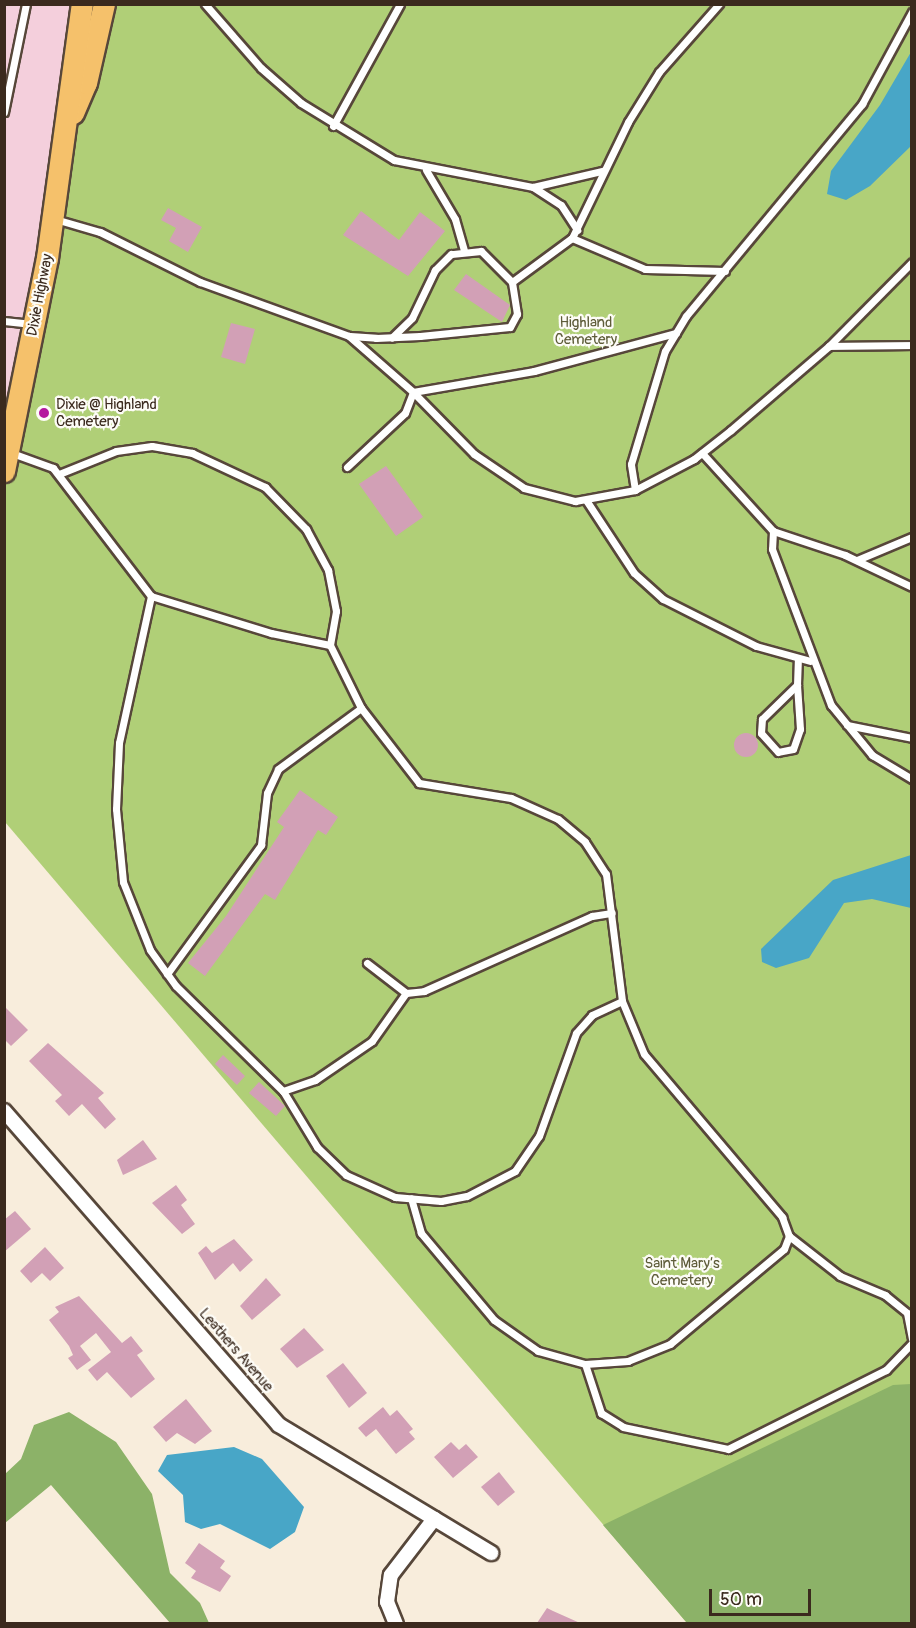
<!DOCTYPE html>
<meta charset="utf-8">
<style>
body{margin:0}
#map{position:relative;width:916px;height:1628px;overflow:hidden;background:#f8eddc;font-family:Pangolin,sans-serif}
div>[style]{position:absolute}
[style*='--x']{left:calc(var(--x)*1px);top:calc(var(--y)*1px);width:calc(var(--w)*1px);rotate:calc(var(--a)*1deg)}
.built>*{inset:0;background:#f4cfdc}
.green>*{inset:0;background:#b0cf77}
.forest>*{inset:0;background:#8cb268}
.water>*{inset:0;background:#48a6c7}
.building>*{inset:0;background:#d2a0b6}
.round{border-radius:50%}
.roads{filter:drop-shadow(2px 0 #57473a) drop-shadow(-2px 0 #57473a) drop-shadow(0 2px #57473a) drop-shadow(0 -2px #57473a)}
.service>*{height:7px;margin:-3.5px;padding:0 3.5px;transform-origin:3.5px;border-radius:3.5px;background:#fff}
.minor>*{height:14px;margin:-7px;padding:0 7px;transform-origin:7px;border-radius:7px;background:#fff}
.primary>*{height:21px;margin:-10.5px;padding:0 10.5px;transform-origin:10.5px;border-radius:10.5px;background:#f5c16b}
.dots>*{width:16px;height:16px;translate:-50% -50%;box-sizing:border-box;border:3px solid #fdfcf7;border-radius:50%}
span{translate:-50% -50%;white-space:nowrap;text-align:center;line-height:1.15;-webkit-text-stroke:4.5px #fdfcf7;paint-order:stroke}
.street-label{font-size:15px;color:#3b2a1e}
.park-label{font-size:15px;color:#5e5c39}
.poi-label{font-size:15px;color:#3b2a1e}
.left{translate:0 -50%;text-align:left}
.frame{position:absolute;inset:0;border:6px solid #3b2a1e;pointer-events:none}
.scale{position:absolute;left:709px;top:1589px;width:102px;height:27px;box-sizing:border-box;border:3px solid #3b2a1e;border-top:0;padding-left:8px;font-size:18px;line-height:21px;white-space:nowrap;color:#3b2a1e;-webkit-text-stroke:4px #fdfcf7;paint-order:stroke}
</style>
<div id="map">
<div class="built">
<div style="clip-path:polygon(5px 5px,104px 5px,5px 471px)"></div>
</div>
<div class="green">
<div style="clip-path:polygon(104px 5px,911px 5px,911px 1623px,687px 1623px,5px 822px,5px 471px,70px 119px)"></div>
</div>
<div class="forest">
<div style="clip-path:polygon(911px 1384px,911px 1623px,687px 1623px,603px 1525px,893px 1385px)"></div>
<div style="clip-path:polygon(69px 1412px,116px 1442px,152px 1494px,170px 1573px,200px 1603px,209px 1623px,170px 1623px,51px 1485px,5px 1523px,5px 1474px,21px 1459px,34px 1425px)"></div>
</div>
<div class="water">
<div style="clip-path:polygon(911px 52px,911px 146px,870px 186px,846px 200px,827px 194px,831px 171px,880px 105px)"></div>
<div style="clip-path:polygon(911px 855px,911px 908px,872px 899px,844px 903px,809px 958px,776px 968px,762px 962px,761px 949px,833px 880px)"></div>
<div style="clip-path:polygon(234px 1447px,262px 1459px,304px 1507px,295px 1532px,270px 1549px,220px 1524px,201px 1529px,185px 1522px,183px 1495px,158px 1471px,167px 1455px)"></div>
</div>
<div class="building">
<div style="clip-path:polygon(168px 208px,202px 227px,188px 252px,169px 241px,176px 228px,161px 220px)"></div>
<div style="clip-path:polygon(361px 211px,399px 240px,420px 212px,445px 231px,408px 276px,343px 235px)"></div>
<div style="clip-path:polygon(466px 274px,510px 305px,502px 322px,454px 290px)"></div>
<div style="clip-path:polygon(231px 323px,255px 329px,245px 364px,221px 357px)"></div>
<div style="clip-path:polygon(386px 466px,423px 517px,396px 536px,359px 484px)"></div>
<div class="round" style="left:734px;top:733px;width:24px;height:24px"></div>
<div style="clip-path:polygon(300px 790px,338px 817px,326px 835px,318px 830px,275px 900px,265px 894px,205px 976px,188px 963px,226px 916px,284px 827px,277px 822px)"></div>
<div style="clip-path:polygon(4px 1006px,28px 1030px,11px 1046px,4px 1039px)"></div>
<div style="clip-path:polygon(48px 1043px,104px 1093px,98px 1098px,116px 1119px,105px 1129px,82px 1104px,69px 1116px,55px 1101px,62px 1095px,29px 1061px)"></div>
<div style="clip-path:polygon(223px 1055px,245px 1076px,237px 1085px,215px 1064px)"></div>
<div style="clip-path:polygon(259px 1082px,285px 1106px,276px 1116px,249px 1093px)"></div>
<div style="clip-path:polygon(143px 1140px,157px 1159px,123px 1175px,117px 1160px)"></div>
<div style="clip-path:polygon(176px 1185px,187px 1200px,181px 1205px,195px 1224px,182px 1234px,152px 1203px)"></div>
<div style="clip-path:polygon(15px 1211px,31px 1229px,4px 1252px,4px 1220px)"></div>
<div style="clip-path:polygon(234px 1239px,253px 1260px,240px 1272px,233px 1263px,215px 1280px,198px 1253px,206px 1246px,212px 1253px)"></div>
<div style="clip-path:polygon(45px 1247px,64px 1268px,50px 1281px,42px 1273px,31px 1283px,20px 1271px)"></div>
<div style="clip-path:polygon(266px 1278px,281px 1295px,252px 1320px,240px 1306px)"></div>
<div style="clip-path:polygon(79px 1296px,122px 1343px,131px 1336px,143px 1351px,137px 1355px,155px 1379px,131px 1398px,107px 1372px,97px 1381px,88px 1370px,111px 1352px,96px 1333px,80px 1346px,91px 1360px,77px 1370px,68px 1358px,73px 1355px,69px 1346px,49px 1320px,59px 1312px,55px 1307px)"></div>
<div style="clip-path:polygon(304px 1328px,324px 1350px,297px 1368px,280px 1349px)"></div>
<div style="clip-path:polygon(343px 1363px,367px 1393px,349px 1408px,326px 1376px)"></div>
<div style="clip-path:polygon(186px 1399px,212px 1431px,195px 1444px,177px 1433px,166px 1442px,153px 1427px)"></div>
<div style="clip-path:polygon(383px 1407px,390px 1416px,397px 1410px,413px 1429px,409px 1432px,415px 1439px,396px 1454px,376px 1429px,366px 1437px,358px 1428px)"></div>
<div style="clip-path:polygon(451px 1442px,459px 1450px,466px 1444px,478px 1457px,453px 1478px,434px 1457px)"></div>
<div style="clip-path:polygon(499px 1472px,515px 1492px,498px 1506px,481px 1487px)"></div>
<div style="clip-path:polygon(199px 1543px,225px 1561px,220px 1568px,231px 1576px,220px 1592px,191px 1578px,196px 1571px,185px 1563px)"></div>
<div style="clip-path:polygon(547px 1608px,553px 1611px,580px 1623px,537px 1623px)"></div>
</div>
<div class="roads">
<div class="service">
<div style="--x:205;--y:4;--w:85;--a:48.8"></div>
<div style="--x:261;--y:68;--w:53;--a:41.2"></div>
<div style="--x:301;--y:103;--w:109;--a:31.5"></div>
<div style="--x:394;--y:160;--w:142;--a:11"></div>
<div style="--x:533;--y:187;--w:71;--a:-13.1"></div>
<div style="--x:4;--y:112;--w:110;--a:-78.5"></div>
<div style="--x:333;--y:126;--w:139;--a:-61.2"></div>
<div style="--x:426;--y:170;--w:57;--a:59.4"></div>
<div style="--x:455;--y:219;--w:32;--a:74"></div>
<div style="--x:533;--y:187;--w:33;--a:33"></div>
<div style="--x:561;--y:205;--w:30;--a:57"></div>
<div style="--x:55;--y:219;--w:47;--a:16.1"></div>
<div style="--x:100;--y:232;--w:112;--a:26.6"></div>
<div style="--x:200;--y:282;--w:158;--a:19.9"></div>
<div style="--x:349;--y:336;--w:85;--a:41.2"></div>
<div style="--x:413;--y:392;--w:123;--a:-9.8"></div>
<div style="--x:534;--y:371;--w:147;--a:-15"></div>
<div style="--x:572;--y:238;--w:79;--a:23"></div>
<div style="--x:645;--y:269;--w:80;--a:1.4"></div>
<div style="--x:512;--y:282;--w:74;--a:-36.3"></div>
<div style="--x:572;--y:238;--w:129;--a:-64.2"></div>
<div style="--x:628;--y:122;--w:59;--a:-58.2"></div>
<div style="--x:659;--y:72;--w:91;--a:-48.6"></div>
<div style="--x:4;--y:321;--w:28;--a:6"></div>
<div style="--x:350;--y:336;--w:26;--a:4"></div>
<div style="--x:376;--y:338;--w:44;--a:-2.6"></div>
<div style="--x:420;--y:336;--w:90;--a:-5.7"></div>
<div style="--x:510;--y:327;--w:15;--a:-62"></div>
<div style="--x:517;--y:314;--w:32;--a:-99"></div>
<div style="--x:512;--y:282;--w:44;--a:-135"></div>
<div style="--x:481;--y:251;--w:30;--a:174"></div>
<div style="--x:451;--y:254;--w:23;--a:135"></div>
<div style="--x:435;--y:270;--w:53;--a:115.6"></div>
<div style="--x:412;--y:318;--w:28;--a:136"></div>
<div style="--x:829;--y:346;--w:83;--a:-0.7"></div>
<div style="--x:9;--y:452;--w:47;--a:20"></div>
<div style="--x:53;--y:468;--w:161;--a:52.6"></div>
<div style="--x:151;--y:596;--w:126;--a:17.1"></div>
<div style="--x:271;--y:633;--w:60;--a:11.5"></div>
<div style="--x:330;--y:645;--w:70;--a:63.8"></div>
<div style="--x:361;--y:708;--w:95;--a:52.3"></div>
<div style="--x:419;--y:783;--w:93;--a:9.3"></div>
<div style="--x:511;--y:798;--w:51;--a:24.1"></div>
<div style="--x:558;--y:819;--w:35;--a:40"></div>
<div style="--x:585;--y:842;--w:38;--a:57"></div>
<div style="--x:606;--y:874;--w:128;--a:82.8"></div>
<div style="--x:622;--y:1001;--w:57;--a:67.5"></div>
<div style="--x:644;--y:1054;--w:214;--a:49.7"></div>
<div style="--x:782;--y:1217;--w:20;--a:70"></div>
<div style="--x:789;--y:1236;--w:14;--a:111"></div>
<div style="--x:784;--y:1249;--w:148;--a:140.2"></div>
<div style="--x:670;--y:1344;--w:45;--a:158"></div>
<div style="--x:628;--y:1361;--w:43;--a:176"></div>
<div style="--x:585;--y:1364;--w:49;--a:-164.5"></div>
<div style="--x:538;--y:1351;--w:54;--a:-144.8"></div>
<div style="--x:494;--y:1320;--w:114;--a:-130"></div>
<div style="--x:421;--y:1233;--w:36;--a:-106"></div>
<div style="--x:702;--y:453;--w:105;--a:47.7"></div>
<div style="--x:773;--y:531;--w:76;--a:18.4"></div>
<div style="--x:845;--y:555;--w:74;--a:25.5"></div>
<div style="--x:347;--y:467;--w:79;--a:-43"></div>
<div style="--x:405;--y:413;--w:22;--a:-69"></div>
<div style="--x:413;--y:392;--w:87;--a:45.5"></div>
<div style="--x:474;--y:454;--w:60;--a:34.2"></div>
<div style="--x:524;--y:488;--w:53;--a:14.3"></div>
<div style="--x:575;--y:501;--w:61;--a:-10.4"></div>
<div style="--x:635;--y:490;--w:67;--a:-27.7"></div>
<div style="--x:694;--y:459;--w:47;--a:-38.1"></div>
<div style="--x:731;--y:430;--w:129;--a:-40.6"></div>
<div style="--x:829;--y:346;--w:118;--a:-45.3"></div>
<div style="--x:59;--y:474;--w:61;--a:-22"></div>
<div style="--x:116;--y:451;--w:36;--a:-8"></div>
<div style="--x:152;--y:446;--w:41;--a:9.9"></div>
<div style="--x:192;--y:453;--w:81;--a:25"></div>
<div style="--x:265;--y:487;--w:59;--a:45.7"></div>
<div style="--x:306;--y:529;--w:47;--a:61.8"></div>
<div style="--x:328;--y:570;--w:42;--a:79"></div>
<div style="--x:336;--y:611;--w:35;--a:100"></div>
<div style="--x:635;--y:490;--w:26;--a:-99"></div>
<div style="--x:631;--y:464;--w:118;--a:-73.3"></div>
<div style="--x:665;--y:351;--w:41;--a:-59"></div>
<div style="--x:686;--y:316;--w:276;--a:-50.3"></div>
<div style="--x:862;--y:104;--w:105;--a:-61.5"></div>
<div style="--x:586;--y:500;--w:87;--a:56.7"></div>
<div style="--x:634;--y:573;--w:39;--a:42"></div>
<div style="--x:663;--y:599;--w:104;--a:26.8"></div>
<div style="--x:756;--y:646;--w:56;--a:15.5"></div>
<div style="--x:773;--y:531;--w:18;--a:93"></div>
<div style="--x:772;--y:549;--w:167;--a:69.3"></div>
<div style="--x:831;--y:705;--w:65;--a:50.6"></div>
<div style="--x:872;--y:755;--w:47;--a:31"></div>
<div style="--x:857;--y:560;--w:60;--a:-22.7"></div>
<div style="--x:151;--y:596;--w:150;--a:102.3"></div>
<div style="--x:119;--y:743;--w:66;--a:92.6"></div>
<div style="--x:116;--y:809;--w:73;--a:84.5"></div>
<div style="--x:123;--y:882;--w:73;--a:68.3"></div>
<div style="--x:150;--y:950;--w:44;--a:54.2"></div>
<div style="--x:176;--y:986;--w:150;--a:44.5"></div>
<div style="--x:283;--y:1091;--w:34;--a:-19"></div>
<div style="--x:315;--y:1080;--w:69;--a:-34.4"></div>
<div style="--x:372;--y:1041;--w:59;--a:-54.7"></div>
<div style="--x:406;--y:993;--w:18;--a:-6"></div>
<div style="--x:424;--y:991;--w:184;--a:-24.1"></div>
<div style="--x:592;--y:916;--w:20;--a:-9"></div>
<div style="--x:797;--y:685;--w:44;--a:86.1"></div>
<div style="--x:800;--y:729;--w:21;--a:109"></div>
<div style="--x:793;--y:749;--w:15;--a:169"></div>
<div style="--x:778;--y:752;--w:25;--a:-132"></div>
<div style="--x:761;--y:733;--w:14;--a:-86"></div>
<div style="--x:762;--y:719;--w:49;--a:-44.2"></div>
<div style="--x:797;--y:685;--w:25;--a:-88"></div>
<div style="--x:847;--y:725;--w:66;--a:11.3"></div>
<div style="--x:367;--y:963;--w:49;--a:37.6"></div>
<div style="--x:167;--y:974;--w:160;--a:-53.9"></div>
<div style="--x:261;--y:845;--w:52;--a:-83.4"></div>
<div style="--x:267;--y:793;--w:26;--a:-65"></div>
<div style="--x:278;--y:769;--w:103;--a:-36.3"></div>
<div style="--x:283;--y:1091;--w:66;--a:58.7"></div>
<div style="--x:317;--y:1147;--w:40;--a:44"></div>
<div style="--x:346;--y:1175;--w:54;--a:24.2"></div>
<div style="--x:395;--y:1197;--w:46;--a:5"></div>
<div style="--x:441;--y:1201;--w:26;--a:-11"></div>
<div style="--x:467;--y:1196;--w:54;--a:-27.5"></div>
<div style="--x:515;--y:1171;--w:42;--a:-55.6"></div>
<div style="--x:539;--y:1136;--w:109;--a:-70.2"></div>
<div style="--x:576;--y:1033;--w:24;--a:-48"></div>
<div style="--x:592;--y:1015;--w:33;--a:-25"></div>
<div style="--x:789;--y:1236;--w:65;--a:38.1"></div>
<div style="--x:840;--y:1276;--w:49;--a:22.9"></div>
<div style="--x:885;--y:1295;--w:28;--a:39"></div>
<div style="--x:907;--y:1313;--w:26;--a:79"></div>
<div style="--x:585;--y:1364;--w:52;--a:71.9"></div>
<div style="--x:601;--y:1413;--w:26;--a:32"></div>
<div style="--x:623;--y:1427;--w:107;--a:11.8"></div>
<div style="--x:728;--y:1449;--w:177;--a:-26.6"></div>
<div style="--x:886;--y:1370;--w:37;--a:-46"></div>
</div>
<div class="minor">
<div style="--x:4;--y:1111;--w:417;--a:48.8"></div>
<div style="--x:279;--y:1425;--w:248;--a:31.1"></div>
<div style="--x:396;--y:1624;--w:24;--a:-112"></div>
<div style="--x:387;--y:1602;--w:27;--a:-82"></div>
<div style="--x:391;--y:1575;--w:71;--a:-52.5"></div>
</div>
<div class="primary">
<div style="--x:73;--y:113;--w:33;--a:-67"></div>
<div style="--x:86;--y:83;--w:81;--a:-77.2"></div>
<div style="--x:4;--y:471;--w:217;--a:-78.6"></div>
<div style="--x:47;--y:258;--w:256;--a:-82.2"></div>
</div>
</div>
<div class="dots">
<div style="left:44px;top:413px;background:#b5179e"></div>
</div>
<div class="street-label">
<span style="left:40px;top:295px;rotate:-79deg">Dixie Highway</span>
<span style="left:236px;top:1350px;rotate:49deg">Leathers Avenue</span>
</div>
<div class="park-label">
<span style="left:586px;top:331px">Highland<br>Cemetery</span>
<span style="left:682px;top:1272px">Saint Mary’s<br>Cemetery</span>
</div>
<div class="poi-label">
<span class="left" style="left:56px;top:413px">Dixie @ Highland<br>Cemetery</span>
</div>
<div class="frame"></div>
<div class="scale">50 m</div>
</div>
